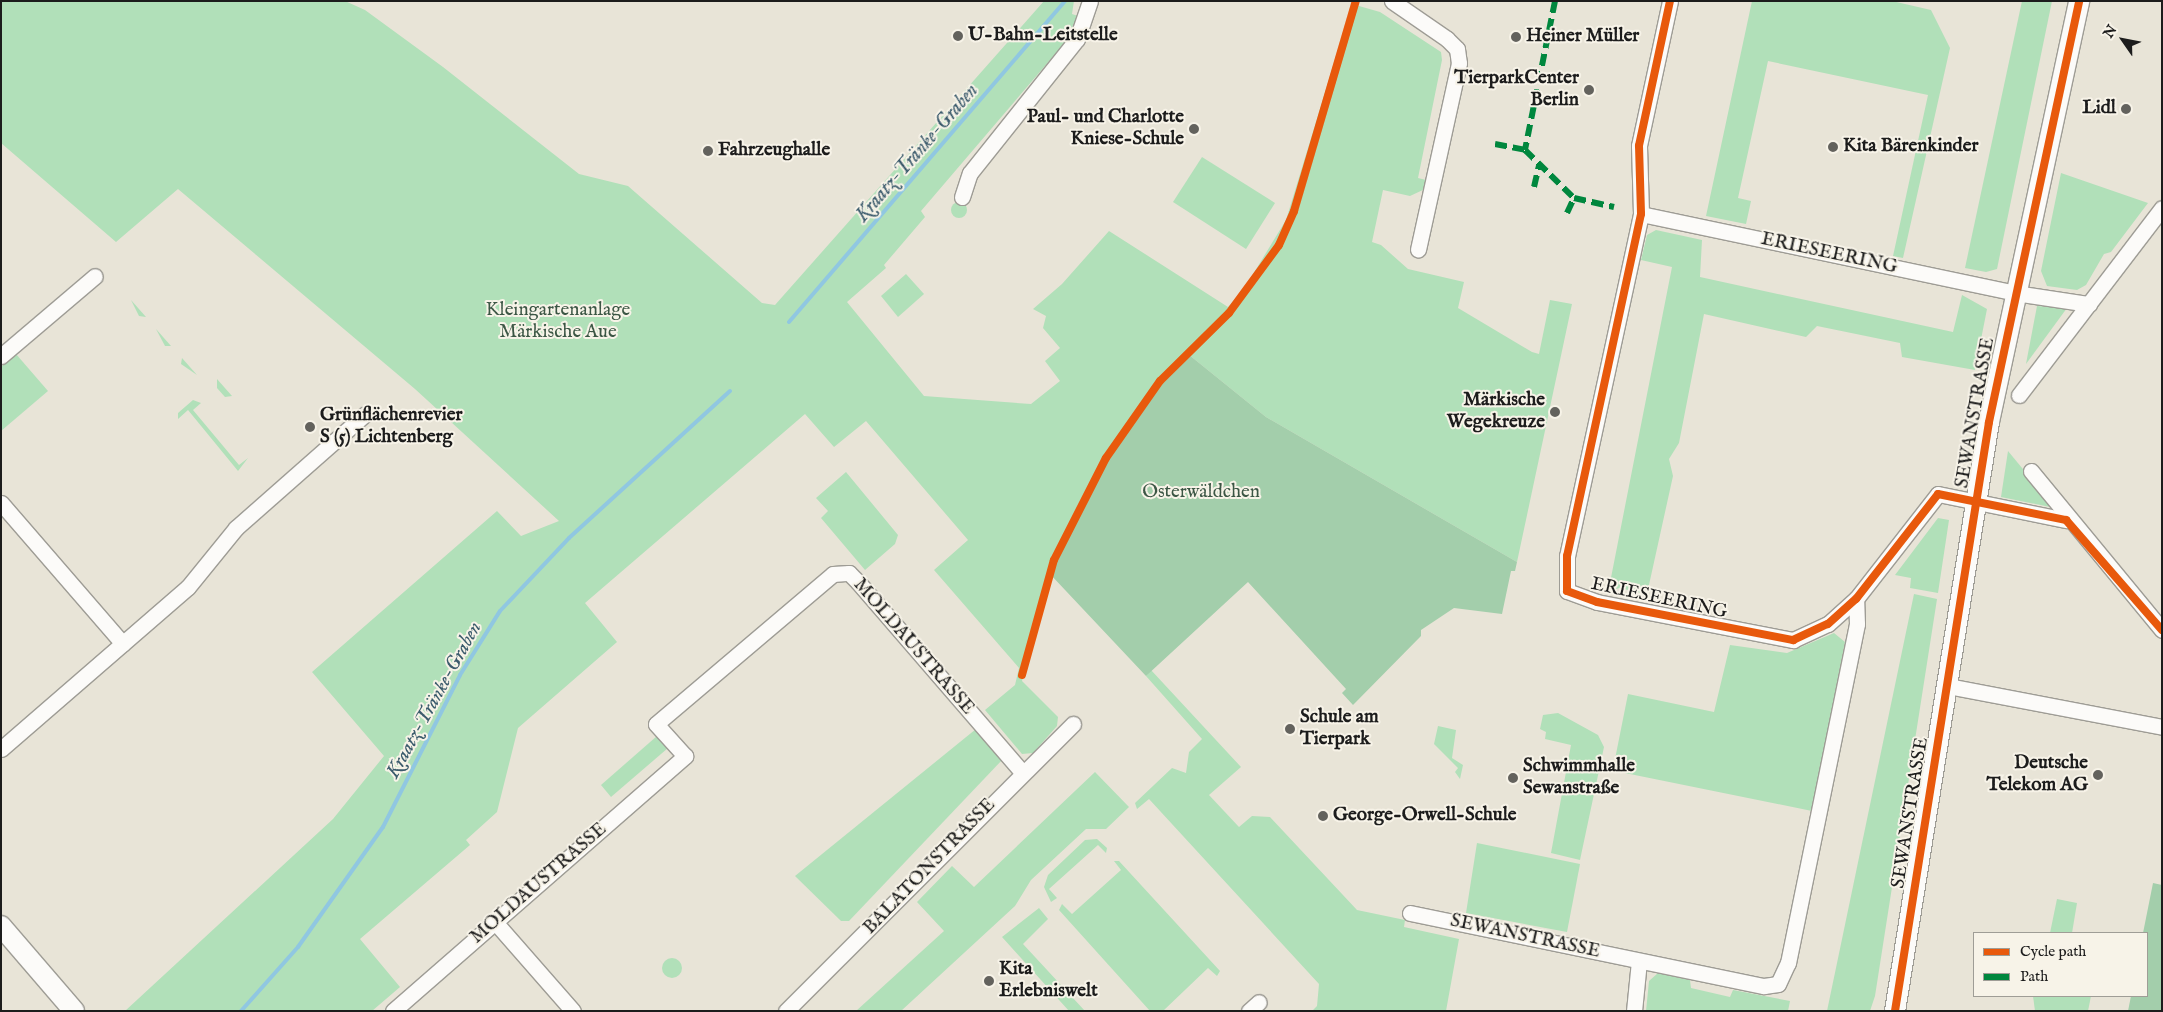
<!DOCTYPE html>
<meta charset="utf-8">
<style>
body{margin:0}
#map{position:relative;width:2163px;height:1012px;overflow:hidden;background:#e8e4d7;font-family:"IM FELL English",serif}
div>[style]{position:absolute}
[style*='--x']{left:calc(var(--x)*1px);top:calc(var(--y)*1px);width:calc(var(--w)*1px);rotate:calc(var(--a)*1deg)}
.green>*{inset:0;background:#b1e0b9}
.round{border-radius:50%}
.forest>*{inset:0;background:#a3ceab}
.stream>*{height:4px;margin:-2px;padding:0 2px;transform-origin:2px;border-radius:2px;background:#90c7e1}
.roads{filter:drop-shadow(1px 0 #9e9c95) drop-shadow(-1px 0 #9e9c95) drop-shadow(0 1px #9e9c95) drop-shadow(0 -1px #9e9c95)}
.street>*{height:15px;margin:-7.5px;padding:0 7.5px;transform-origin:7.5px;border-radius:7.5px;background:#fcfbf9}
.secondary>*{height:20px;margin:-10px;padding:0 10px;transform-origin:10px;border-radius:10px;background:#fcfbf9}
.quiet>*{height:6px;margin-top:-3px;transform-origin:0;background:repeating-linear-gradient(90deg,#00873e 0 12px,transparent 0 18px)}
.cycleway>*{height:8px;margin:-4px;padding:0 4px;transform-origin:4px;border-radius:4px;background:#e8590c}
.dots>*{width:14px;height:14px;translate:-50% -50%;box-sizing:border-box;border:2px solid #f7f3e8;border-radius:50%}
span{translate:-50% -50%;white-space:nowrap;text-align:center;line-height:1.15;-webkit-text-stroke:4px #f7f3e8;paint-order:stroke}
.poi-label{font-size:19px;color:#1c1c1c;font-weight:700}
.left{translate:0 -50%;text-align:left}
.right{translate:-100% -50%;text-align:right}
.street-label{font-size:19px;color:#1c1c1c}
.park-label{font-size:19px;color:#3b5644}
.water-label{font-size:20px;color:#3b5b6c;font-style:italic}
.frame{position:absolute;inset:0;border:2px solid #1c1c1c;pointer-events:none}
.legend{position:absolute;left:1973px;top:932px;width:175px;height:65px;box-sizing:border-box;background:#f7f3e8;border:1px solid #9f9d96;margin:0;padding:6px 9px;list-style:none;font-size:15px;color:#1c1c1c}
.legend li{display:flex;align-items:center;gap:10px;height:25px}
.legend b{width:25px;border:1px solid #9f9d96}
.north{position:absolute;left:2098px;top:15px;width:50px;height:50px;-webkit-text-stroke:4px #f7f3e8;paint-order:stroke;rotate:303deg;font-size:14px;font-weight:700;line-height:20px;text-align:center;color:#1c1c1c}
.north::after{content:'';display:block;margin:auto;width:18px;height:22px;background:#1c1c1c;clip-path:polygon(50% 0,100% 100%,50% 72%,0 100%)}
</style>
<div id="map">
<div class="green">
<div style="clip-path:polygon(1px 1px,345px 1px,365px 10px,443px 67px,579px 174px,628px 186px,762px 303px,775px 305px,1044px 1px,1074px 1px,1072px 14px,1078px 16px,1062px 46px,921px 211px,925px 217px,884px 265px,886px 268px,847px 302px,924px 396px,1031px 404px,1060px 381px,1045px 361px,1060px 348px,1043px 328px,1046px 316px,1033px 309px,1062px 284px,1109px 231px,1228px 307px,1244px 289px,1286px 220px,1352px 4px,1380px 12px,1441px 52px,1442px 60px,1418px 178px,1426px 180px,1425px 189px,1410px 196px,1383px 190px,1372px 242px,1381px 245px,1408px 269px,1464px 282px,1458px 308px,1532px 352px,1539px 354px,1550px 300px,1572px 304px,1517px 562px,1266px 417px,1188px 354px,1130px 419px,1054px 560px,1022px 681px,1058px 717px,1057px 726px,1033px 753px,1022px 754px,985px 710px,1015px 685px,1019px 668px,934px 570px,968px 540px,866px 421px,834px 447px,805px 414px,585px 603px,617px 642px,518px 728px,497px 812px,466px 840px,470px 845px,360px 939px,400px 987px,372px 1011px,125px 1011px,333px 819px,384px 756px,312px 672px,497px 511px,521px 536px,559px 521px,415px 389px,178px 189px,116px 242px,1px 143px)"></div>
<div style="clip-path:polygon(1752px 1px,1892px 1px,1931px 10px,1950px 48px,1903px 258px,1893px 256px,1928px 95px,1768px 61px,1738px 198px,1751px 201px,1746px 224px,1706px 216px)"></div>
<div style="clip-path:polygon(2022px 1px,2052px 1px,1997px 269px,1986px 272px,1965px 268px)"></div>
<div style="clip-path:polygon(1202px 157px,1275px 203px,1246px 249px,1173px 202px)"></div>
<div style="clip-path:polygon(2061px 173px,2148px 203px,2111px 252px,2104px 254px,2086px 285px,2077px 290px,2047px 286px,2041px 271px)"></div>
<div class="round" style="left:951px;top:202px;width:16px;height:16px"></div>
<div style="clip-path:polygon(1656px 230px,1702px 240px,1700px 277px,1953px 332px,1962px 295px,1987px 309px,1975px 370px,1902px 357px,1900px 343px,1817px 326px,1806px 337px,1704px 314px,1679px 443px,1669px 459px,1673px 476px,1647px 594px,1619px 588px,1608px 593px,1672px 267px,1641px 260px,1647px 235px)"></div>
<div style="clip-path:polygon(906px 274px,924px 294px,898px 317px,881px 296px)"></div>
<div style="clip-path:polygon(131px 300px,146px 317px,139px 316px)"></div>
<div style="clip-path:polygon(2037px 306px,2067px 308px,2026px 364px)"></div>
<div style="clip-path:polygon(156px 329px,171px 346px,165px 346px)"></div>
<div style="clip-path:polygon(16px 354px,48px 391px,1px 431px,1px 367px)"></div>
<div style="clip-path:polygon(182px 358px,197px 375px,181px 364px)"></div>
<div style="clip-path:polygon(217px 379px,232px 396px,225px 397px,217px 388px)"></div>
<div style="clip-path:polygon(193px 400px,201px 403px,193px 410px,239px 465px,248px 458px,238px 471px,188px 410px,178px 419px,178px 413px)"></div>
<div style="clip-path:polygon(2008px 451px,2055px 508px,2001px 497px)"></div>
<div style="clip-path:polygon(846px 472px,898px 535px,895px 544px,865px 570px,821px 518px,828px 511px,816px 498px)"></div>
<div style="clip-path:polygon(1938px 518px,1949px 520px,1938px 593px,1910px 588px,1911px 578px,1895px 575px)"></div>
<div style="clip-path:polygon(1914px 594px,1937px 599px,1875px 996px,1870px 1011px,1827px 1011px)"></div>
<div style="clip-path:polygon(1834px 633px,1845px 642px,1812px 811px,1620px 772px,1622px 762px,1615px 759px,1628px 694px,1714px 712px,1730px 645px,1787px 653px)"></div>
<div style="clip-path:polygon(1151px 670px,1241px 767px,1209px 795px,1239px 827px,1252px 816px,1270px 817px,1357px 910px,1405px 920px,1404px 927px,1459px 939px,1446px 1011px,1312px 1011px,1317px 1006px,1319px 984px,1149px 799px,1137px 809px,1135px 803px,1172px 768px,1186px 773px,1189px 752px,1202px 739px,1146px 676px)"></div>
<div style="clip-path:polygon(1558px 713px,1598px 735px,1604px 747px,1580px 860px,1551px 853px,1571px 745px,1545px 739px,1546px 732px,1540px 729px,1543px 715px)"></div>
<div style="clip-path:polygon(1438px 726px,1456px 730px,1452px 758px,1463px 765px,1460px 779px,1455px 772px,1458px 768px,1434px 744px)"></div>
<div style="clip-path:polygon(976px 729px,1003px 759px,849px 921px,841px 921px,795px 876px)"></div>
<div style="clip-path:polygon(657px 736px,668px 748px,611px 797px,601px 785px)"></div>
<div style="clip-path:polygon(1095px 772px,1129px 807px,1106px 829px,1086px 829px,1031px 880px,1015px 906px,901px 1011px,856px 1011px,944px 931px,917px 902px,952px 866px,974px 887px)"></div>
<div style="clip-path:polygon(1097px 839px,1107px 848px,1106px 853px,1098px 845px,1049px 889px,1057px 898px,1051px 902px,1044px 887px,1048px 875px,1085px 840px)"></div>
<div style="clip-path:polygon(1477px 843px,1580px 864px,1567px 932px,1466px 913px)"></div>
<div style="clip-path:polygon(1114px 861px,1119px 861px,1220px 971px,1217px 976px,1208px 968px,1163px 1011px,1150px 1011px,1059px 910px,1062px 904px,1072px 914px,1121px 870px)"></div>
<div style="clip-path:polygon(2057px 899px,2077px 903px,2072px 933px,2050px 933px)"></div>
<div style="clip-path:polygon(1039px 908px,1048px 919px,1023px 944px,1085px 1011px,1069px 1011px,1002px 937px)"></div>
<div class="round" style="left:662px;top:958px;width:20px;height:20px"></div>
<div style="clip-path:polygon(1658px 973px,1690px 980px,1691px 988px,1730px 997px,1733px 990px,1790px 1001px,1788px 1011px,1646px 1011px,1649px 981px)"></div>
<div style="clip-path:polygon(2033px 996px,2091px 996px,2088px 1011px,2035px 1011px)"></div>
</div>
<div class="forest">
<div style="clip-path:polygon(1188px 354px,1266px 417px,1517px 562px,1515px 571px,1511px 571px,1502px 614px,1454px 608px,1421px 630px,1421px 636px,1353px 705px,1342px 693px,1346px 689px,1248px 582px,1146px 676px,1050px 574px,1106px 458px,1160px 381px)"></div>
<div style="clip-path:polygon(2153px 883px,2162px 885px,2162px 1011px,2128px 1011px,2131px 996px,2147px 996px,2147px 933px,2143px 933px)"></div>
</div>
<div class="stream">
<div style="--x:789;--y:322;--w:423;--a:-49.3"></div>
<div style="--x:241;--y:1011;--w:86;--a:-48.3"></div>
<div style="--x:298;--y:947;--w:147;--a:-54.7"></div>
<div style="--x:383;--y:827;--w:170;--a:-63.1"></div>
<div style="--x:460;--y:675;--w:75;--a:-58"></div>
<div style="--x:500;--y:611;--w:100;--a:-46.6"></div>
<div style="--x:569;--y:538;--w:218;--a:-42.4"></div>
</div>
<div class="roads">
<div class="street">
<div style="--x:1392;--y:1;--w:67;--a:34.6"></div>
<div style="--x:1447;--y:39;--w:14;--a:45"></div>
<div style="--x:1457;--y:49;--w:14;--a:82"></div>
<div style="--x:1459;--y:63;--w:191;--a:102.4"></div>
<div style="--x:1670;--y:1;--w:148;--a:102.1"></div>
<div style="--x:1639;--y:146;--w:68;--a:88.3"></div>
<div style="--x:1641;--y:214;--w:350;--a:102.2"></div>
<div style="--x:1567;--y:556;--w:35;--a:90"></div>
<div style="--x:1567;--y:591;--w:32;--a:20"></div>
<div style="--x:1597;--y:602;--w:200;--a:11"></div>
<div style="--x:1793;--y:640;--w:38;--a:-25"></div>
<div style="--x:1828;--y:624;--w:38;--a:-42"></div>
<div style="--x:1856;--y:599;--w:133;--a:-52"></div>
<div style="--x:1938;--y:494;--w:131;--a:11.5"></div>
<div style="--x:962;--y:197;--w:25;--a:-72"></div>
<div style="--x:970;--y:173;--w:171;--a:-51.4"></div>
<div style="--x:1077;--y:39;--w:40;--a:-71.1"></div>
<div style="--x:1641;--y:214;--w:382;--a:11.9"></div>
<div style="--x:2015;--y:293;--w:75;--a:8.5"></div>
<div style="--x:1;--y:356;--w:123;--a:-40.4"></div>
<div style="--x:2019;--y:395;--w:235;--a:-52.6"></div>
<div style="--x:2031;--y:471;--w:206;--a:50.5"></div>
<div style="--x:1;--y:503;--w:186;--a:49.1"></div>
<div style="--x:1948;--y:686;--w:218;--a:10.8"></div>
<div style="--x:1;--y:749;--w:247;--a:-40.9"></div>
<div style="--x:188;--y:587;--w:76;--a:-50.9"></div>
<div style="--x:236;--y:528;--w:171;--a:-41.4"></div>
<div style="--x:1410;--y:913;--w:361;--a:11.7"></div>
<div style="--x:1764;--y:986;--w:14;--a:-8"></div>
<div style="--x:1778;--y:984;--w:23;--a:-65"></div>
<div style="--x:1788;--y:963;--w:346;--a:-78.5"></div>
<div style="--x:1857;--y:624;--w:25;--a:-92"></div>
<div style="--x:495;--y:922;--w:118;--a:48.8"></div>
<div style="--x:393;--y:1011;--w:388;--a:-41.1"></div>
<div style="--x:685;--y:756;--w:43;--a:-132.2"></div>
<div style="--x:656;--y:724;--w:232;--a:-40.3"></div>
<div style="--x:833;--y:574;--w:16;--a:-4"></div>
<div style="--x:849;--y:573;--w:13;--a:45"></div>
<div style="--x:858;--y:582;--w:251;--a:49.2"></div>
<div style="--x:786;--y:1011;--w:406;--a:-45"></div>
<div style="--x:1249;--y:1011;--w:13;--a:-42"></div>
<div style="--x:1634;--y:1011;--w:50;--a:-84.3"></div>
</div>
<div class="secondary">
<div style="--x:1;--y:926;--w:112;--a:49.3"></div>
<div style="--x:1895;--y:1011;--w:596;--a:-80.93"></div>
<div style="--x:1989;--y:422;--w:431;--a:-77.9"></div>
</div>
</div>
<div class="quiet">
<div style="--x:1555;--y:1;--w:152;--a:101.4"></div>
<div style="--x:1525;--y:150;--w:69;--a:44.4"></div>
<div style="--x:1574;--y:198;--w:41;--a:12.7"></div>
<div style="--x:1495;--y:144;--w:31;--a:11"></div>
<div style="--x:1534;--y:187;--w:22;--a:-77"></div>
<div style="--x:1567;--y:213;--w:17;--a:-65"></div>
</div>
<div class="cycleway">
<div style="--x:1670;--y:1;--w:148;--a:102.1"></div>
<div style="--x:1639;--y:146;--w:68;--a:88.3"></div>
<div style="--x:1641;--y:214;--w:350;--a:102.2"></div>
<div style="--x:1567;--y:556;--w:35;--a:90"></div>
<div style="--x:1567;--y:591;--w:32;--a:20"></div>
<div style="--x:1597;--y:602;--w:200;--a:11"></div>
<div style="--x:1793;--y:640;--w:38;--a:-25"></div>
<div style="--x:1828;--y:624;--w:38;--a:-42"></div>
<div style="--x:1856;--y:599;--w:133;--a:-52"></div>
<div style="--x:1938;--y:494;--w:131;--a:11.5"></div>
<div style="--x:2066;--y:520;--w:146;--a:48.9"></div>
<div style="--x:1022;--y:675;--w:119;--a:-74.5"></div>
<div style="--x:1054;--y:560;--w:114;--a:-63"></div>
<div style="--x:1106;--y:458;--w:94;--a:-55"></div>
<div style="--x:1160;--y:381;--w:97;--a:-44.6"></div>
<div style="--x:1229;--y:313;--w:84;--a:-53.7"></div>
<div style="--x:1279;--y:245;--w:37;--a:-66"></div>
<div style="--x:1294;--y:211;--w:219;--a:-73.6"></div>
<div style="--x:1895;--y:1011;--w:596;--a:-80.93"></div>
<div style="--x:1989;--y:422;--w:431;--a:-77.9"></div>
</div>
<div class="dots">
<div style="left:958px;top:36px;background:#63625d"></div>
<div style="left:1516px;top:37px;background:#63625d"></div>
<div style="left:1589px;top:90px;background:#63625d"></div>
<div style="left:2126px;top:109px;background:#63625d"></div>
<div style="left:1194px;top:129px;background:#63625d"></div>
<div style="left:1833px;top:147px;background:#63625d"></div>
<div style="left:708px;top:151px;background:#63625d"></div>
<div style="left:1555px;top:412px;background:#63625d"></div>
<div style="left:310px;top:427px;background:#63625d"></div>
<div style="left:1290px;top:729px;background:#63625d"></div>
<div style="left:2098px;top:775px;background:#63625d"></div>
<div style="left:1513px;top:778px;background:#63625d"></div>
<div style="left:1323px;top:816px;background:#63625d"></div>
<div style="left:989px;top:981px;background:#63625d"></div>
</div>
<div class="poi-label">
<span class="left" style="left:968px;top:36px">U-Bahn-Leitstelle</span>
<span class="left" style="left:1526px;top:37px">Heiner Müller</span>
<span class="right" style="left:1579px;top:90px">TierparkCenter<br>Berlin</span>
<span class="right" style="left:2116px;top:109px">Lidl</span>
<span class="right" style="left:1184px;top:129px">Paul- und Charlotte<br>Kniese-Schule</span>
<span class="left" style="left:1843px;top:147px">Kita Bärenkinder</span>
<span class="left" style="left:718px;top:151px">Fahrzeughalle</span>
<span class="right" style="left:1545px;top:412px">Märkische<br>Wegekreuze</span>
<span class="left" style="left:320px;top:427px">Grünflächenrevier<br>S (5) Lichtenberg</span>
<span class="left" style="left:1300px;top:729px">Schule am<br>Tierpark</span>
<span class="right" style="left:2088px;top:775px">Deutsche<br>Telekom AG</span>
<span class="left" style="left:1523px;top:778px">Schwimmhalle<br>Sewanstraße</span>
<span class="left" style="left:1333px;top:816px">George-Orwell-Schule</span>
<span class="left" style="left:999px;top:981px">Kita<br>Erlebniswelt</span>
</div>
<div class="street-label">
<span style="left:1829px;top:254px;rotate:12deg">ERIESEERING</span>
<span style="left:1976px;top:413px;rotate:-80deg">SEWANSTRASSE</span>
<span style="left:1659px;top:599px;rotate:12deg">ERIESEERING</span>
<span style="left:913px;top:647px;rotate:49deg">MOLDAUSTRASSE</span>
<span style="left:1911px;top:813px;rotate:-81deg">SEWANSTRASSE</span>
<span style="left:930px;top:867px;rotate:-46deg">BALATONSTRASSE</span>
<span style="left:539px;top:884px;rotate:-41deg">MOLDAUSTRASSE</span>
<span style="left:1525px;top:937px;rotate:12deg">SEWANSTRASSE</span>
</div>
<div class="park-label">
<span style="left:558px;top:322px">Kleingartenanlage<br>Märkische Aue</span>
<span style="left:1201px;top:493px">Osterwäldchen</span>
</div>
<div class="water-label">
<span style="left:917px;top:153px;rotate:-49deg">Kraatz-Tränke-Graben</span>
<span style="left:434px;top:700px;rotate:-61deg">Kraatz-Tränke-Graben</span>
</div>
<div class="frame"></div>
<ul class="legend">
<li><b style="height:6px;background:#e8590c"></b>Cycle path</li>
<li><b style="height:6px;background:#00873e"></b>Path</li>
</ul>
<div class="north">N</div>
</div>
